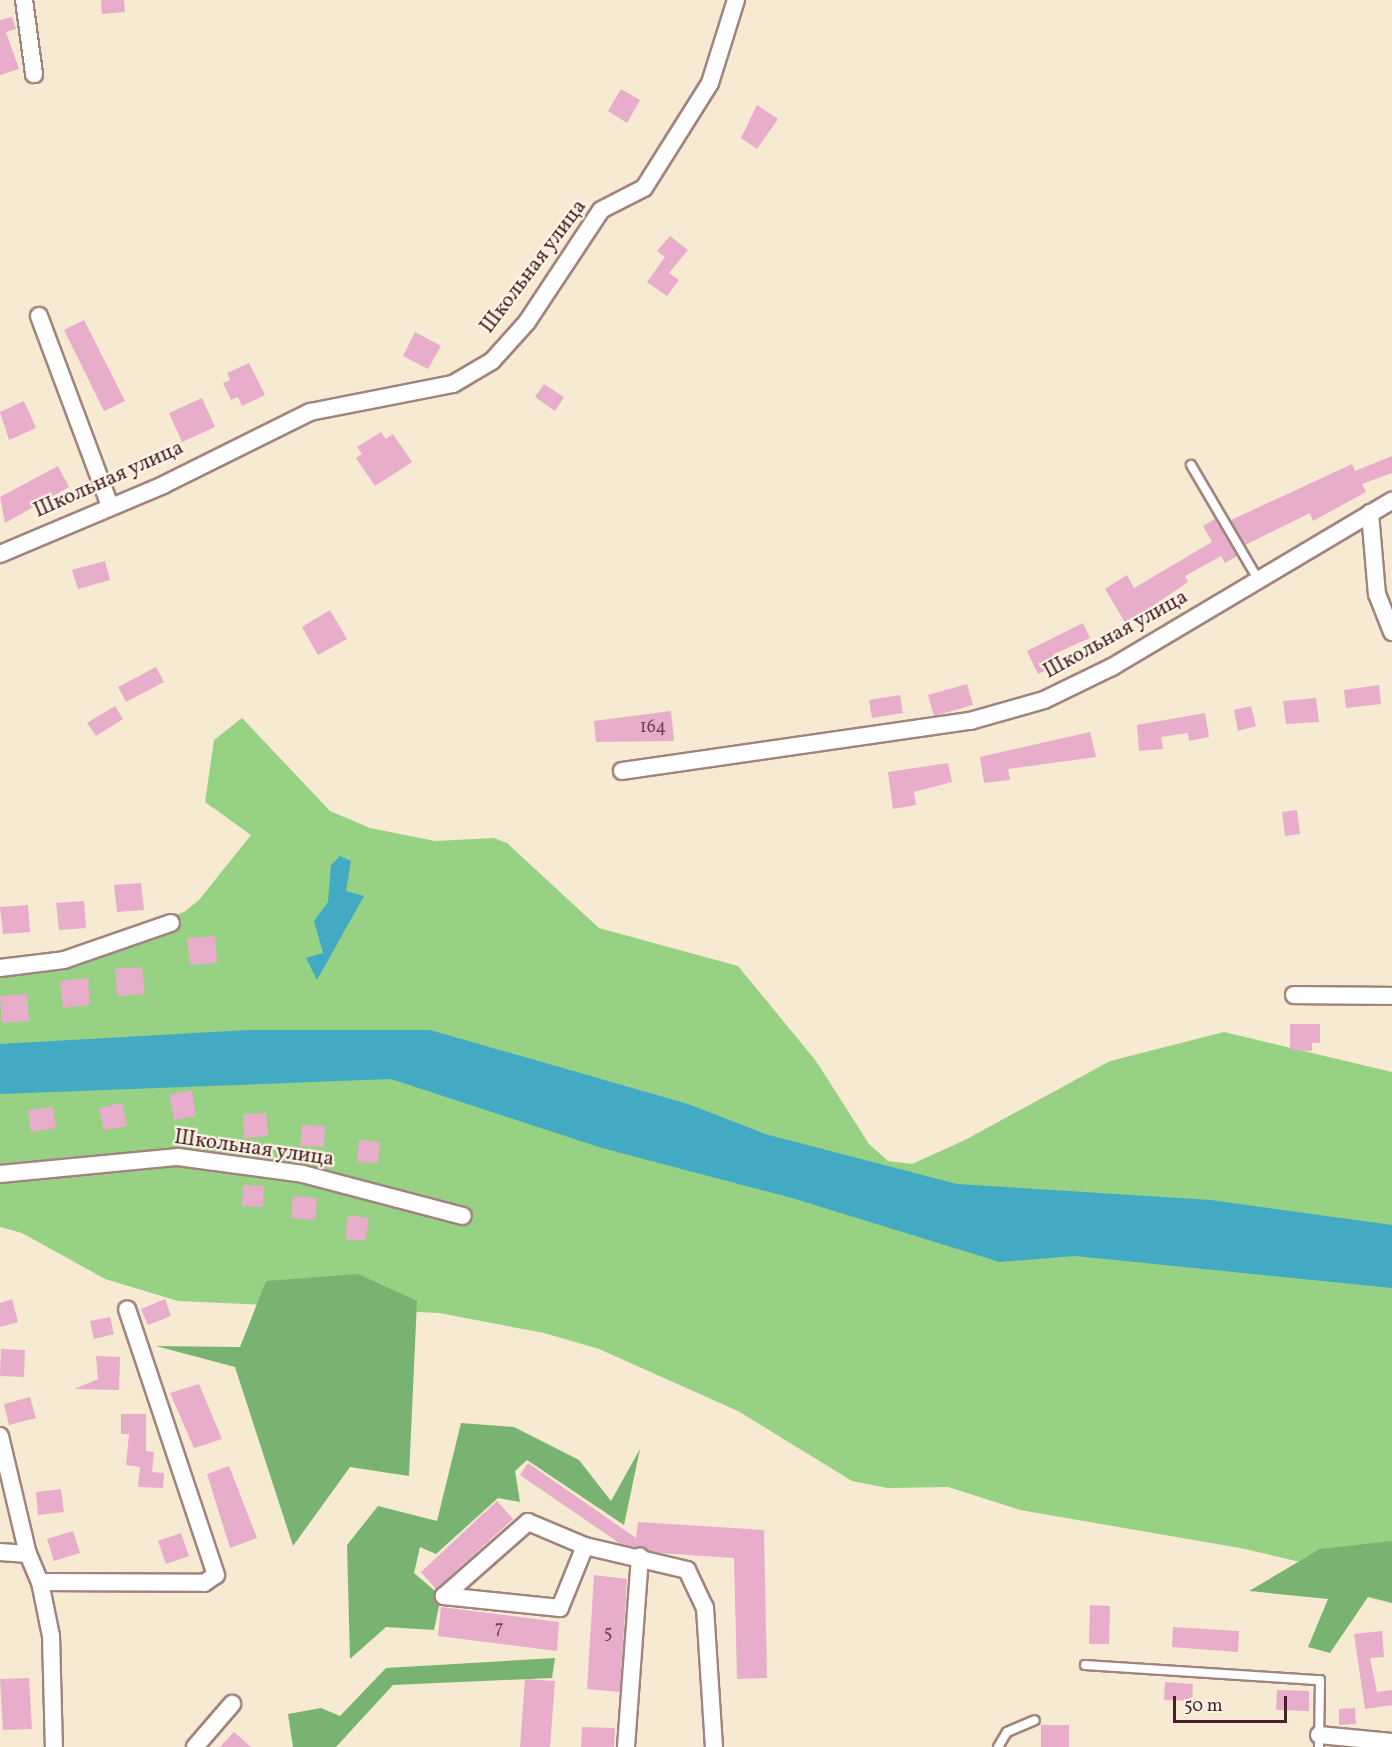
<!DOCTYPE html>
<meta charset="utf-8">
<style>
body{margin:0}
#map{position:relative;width:1392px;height:1747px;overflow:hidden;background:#f7ead2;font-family:Vollkorn,serif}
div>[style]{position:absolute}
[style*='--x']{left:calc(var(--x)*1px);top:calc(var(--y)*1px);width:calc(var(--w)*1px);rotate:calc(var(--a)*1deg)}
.green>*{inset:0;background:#97d184}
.forest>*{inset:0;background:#79b372}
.water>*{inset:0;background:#43aac3}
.building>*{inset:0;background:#e7adca}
.roads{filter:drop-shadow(2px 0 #a0847e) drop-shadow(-2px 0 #a0847e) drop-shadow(0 2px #a0847e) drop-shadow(0 -2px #a0847e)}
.service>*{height:8px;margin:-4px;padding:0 4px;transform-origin:4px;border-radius:4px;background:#fff}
.minor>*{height:16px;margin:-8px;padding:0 8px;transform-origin:8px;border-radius:8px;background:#fff}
span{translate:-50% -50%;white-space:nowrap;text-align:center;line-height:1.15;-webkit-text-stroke:4.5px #fcf5e5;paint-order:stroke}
.number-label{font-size:18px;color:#714253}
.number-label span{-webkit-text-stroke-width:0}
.street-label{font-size:21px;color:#4a1f2b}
.scale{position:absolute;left:1173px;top:1696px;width:114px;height:27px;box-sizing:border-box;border:3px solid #4a1f2b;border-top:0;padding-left:8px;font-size:18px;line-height:21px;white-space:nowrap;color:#4a1f2b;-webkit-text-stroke:4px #fcf5e5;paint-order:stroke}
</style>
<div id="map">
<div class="green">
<div style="clip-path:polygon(242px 718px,330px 811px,370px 828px,435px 841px,494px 838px,507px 843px,599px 928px,738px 966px,816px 1061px,869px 1144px,888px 1161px,912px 1164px,965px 1140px,1110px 1061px,1224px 1032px,1392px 1072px,1392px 1583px,1240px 1548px,1020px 1510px,948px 1487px,887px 1488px,852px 1481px,738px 1411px,599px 1349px,544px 1333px,439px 1313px,178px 1301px,105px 1279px,22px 1233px,0 1227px,0 967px,99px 942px,184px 912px,199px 900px,251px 835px,205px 802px,214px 740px)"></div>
</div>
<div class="forest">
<div style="clip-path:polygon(358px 1274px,417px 1301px,409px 1476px,350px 1467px,293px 1546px,235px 1367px,156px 1346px,240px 1347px,266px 1281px)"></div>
<div style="clip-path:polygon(461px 1423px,514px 1427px,579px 1460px,611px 1501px,640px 1449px,624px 1525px,527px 1460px,515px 1471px,520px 1502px,498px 1498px,436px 1554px,420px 1547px,414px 1573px,441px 1596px,434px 1630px,386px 1627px,350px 1659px,347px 1545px,378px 1506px,437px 1521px)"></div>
<div style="clip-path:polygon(1392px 1541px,1392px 1603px,1368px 1597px,1330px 1653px,1308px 1647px,1328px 1599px,1249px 1591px,1320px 1549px)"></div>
<div style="clip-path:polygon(555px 1658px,552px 1678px,393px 1685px,336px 1747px,293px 1747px,288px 1714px,321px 1708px,340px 1716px,386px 1668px)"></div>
</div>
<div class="water">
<div style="clip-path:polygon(340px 856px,351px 861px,346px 891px,364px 896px,317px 980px,306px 958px,323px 953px,314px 921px,328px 902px,331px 865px)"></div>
<div style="clip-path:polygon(248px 1030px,430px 1030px,688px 1104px,765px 1134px,957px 1184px,1211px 1200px,1392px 1225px,1392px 1288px,1075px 1256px,1000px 1262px,792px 1198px,602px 1148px,391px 1079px,0 1094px,0 1044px)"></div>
</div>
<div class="building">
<div style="clip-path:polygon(101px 0,124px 0,125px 12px,102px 14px)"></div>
<div style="clip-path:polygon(12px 17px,16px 29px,6px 32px,19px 69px,0 75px,0 20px)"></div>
<div style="clip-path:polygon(621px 89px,640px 100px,627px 123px,608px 111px)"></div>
<div style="clip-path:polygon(757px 105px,778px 119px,757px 149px,741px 138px)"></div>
<div style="clip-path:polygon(670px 236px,688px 250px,669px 273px,679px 280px,667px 296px,647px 282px,665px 257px,657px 251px)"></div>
<div style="clip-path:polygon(84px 320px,125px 401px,104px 411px,64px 330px)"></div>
<div style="clip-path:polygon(415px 332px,441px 346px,428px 369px,403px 356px)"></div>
<div style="clip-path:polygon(249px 363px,265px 395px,242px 406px,238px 397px,231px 400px,223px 383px,230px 380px,227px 373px)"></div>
<div style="clip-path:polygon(544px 384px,564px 397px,555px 411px,535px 397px)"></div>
<div style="clip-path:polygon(202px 398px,215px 427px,182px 442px,169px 413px)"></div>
<div style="clip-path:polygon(24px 401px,36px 428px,9px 440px,0 412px)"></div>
<div style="clip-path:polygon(381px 432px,386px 439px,393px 434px,412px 462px,375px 486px,356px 458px,362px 454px,357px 447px)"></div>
<div style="clip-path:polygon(1392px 456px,1392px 473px,1362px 484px,1366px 492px,1313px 521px,1310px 513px,1245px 545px,1231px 520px,1352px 464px,1355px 471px)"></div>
<div style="clip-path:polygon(58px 466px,69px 487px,5px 523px,0 497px)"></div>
<div style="clip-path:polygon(1215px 519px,1237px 556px,1225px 563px,1221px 556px,1185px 576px,1188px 582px,1126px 624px,1105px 589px,1127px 575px,1134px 588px,1212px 542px,1203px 526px)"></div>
<div style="clip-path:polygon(105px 561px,110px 580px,78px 589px,72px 570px)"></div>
<div style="clip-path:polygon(330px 610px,347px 639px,318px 655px,302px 627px)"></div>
<div style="clip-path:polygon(1083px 623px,1090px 638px,1054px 654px,1059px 665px,1038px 674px,1027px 651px)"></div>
<div style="clip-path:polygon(156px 667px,164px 682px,126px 702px,118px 687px)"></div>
<div style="clip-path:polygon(967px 684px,973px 705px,934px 716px,928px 695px)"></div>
<div style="clip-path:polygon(1379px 685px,1381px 704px,1346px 708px,1344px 690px)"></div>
<div style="clip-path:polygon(900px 695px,903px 713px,872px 718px,869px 700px)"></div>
<div style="clip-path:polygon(1316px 698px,1319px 722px,1286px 724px,1283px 701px)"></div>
<div style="clip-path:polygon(115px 706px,123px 719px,96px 736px,87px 723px)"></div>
<div style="clip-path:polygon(1251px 706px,1256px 726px,1238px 731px,1234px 710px)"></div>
<div style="clip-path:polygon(671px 711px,674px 741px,596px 742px,594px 721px)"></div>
<div style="clip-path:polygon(1205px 713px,1209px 737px,1189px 741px,1188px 733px,1161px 737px,1163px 749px,1139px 751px,1137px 725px)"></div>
<div style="clip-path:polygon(1090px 732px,1096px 757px,1008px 769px,1010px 780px,984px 783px,980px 757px)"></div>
<div style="clip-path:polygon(948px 763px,952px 782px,914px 792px,916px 805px,893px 809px,888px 772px)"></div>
<div style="clip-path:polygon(1297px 810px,1300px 834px,1285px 836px,1282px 812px)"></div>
<div style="clip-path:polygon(141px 883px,144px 910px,117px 912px,114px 885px)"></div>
<div style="clip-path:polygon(84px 901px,86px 928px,59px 930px,56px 903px)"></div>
<div style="clip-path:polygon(28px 905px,30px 932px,3px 934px,0 907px)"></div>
<div style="clip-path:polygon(215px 936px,217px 963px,190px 965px,187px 938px)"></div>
<div style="clip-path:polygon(142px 967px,145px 994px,117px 996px,115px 969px)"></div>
<div style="clip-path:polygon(88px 978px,90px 1005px,63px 1008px,60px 981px)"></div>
<div style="clip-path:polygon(27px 994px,29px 1021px,2px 1023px,0 996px)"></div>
<div style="clip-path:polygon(1290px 1024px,1320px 1024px,1320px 1043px,1312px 1043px,1312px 1051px,1290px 1050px)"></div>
<div style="clip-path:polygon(192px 1090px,196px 1116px,174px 1120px,169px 1095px)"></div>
<div style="clip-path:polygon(122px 1103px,127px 1126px,104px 1130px,99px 1108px)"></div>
<div style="clip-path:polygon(53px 1107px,56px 1128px,31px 1132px,28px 1110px)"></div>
<div style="clip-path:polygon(266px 1113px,268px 1136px,244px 1138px,243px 1114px)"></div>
<div style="clip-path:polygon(302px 1125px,325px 1126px,324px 1147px,300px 1146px)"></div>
<div style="clip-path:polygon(359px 1140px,380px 1142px,378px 1163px,357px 1162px)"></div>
<div style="clip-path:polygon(243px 1185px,264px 1186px,263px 1207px,242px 1206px)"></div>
<div style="clip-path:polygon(293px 1196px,317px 1198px,315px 1220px,291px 1218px)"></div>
<div style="clip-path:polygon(348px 1215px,369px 1218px,365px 1241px,345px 1239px)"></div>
<div style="clip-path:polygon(12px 1299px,18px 1322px,0 1327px,0 1303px)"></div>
<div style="clip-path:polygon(165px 1299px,171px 1316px,148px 1325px,141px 1309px)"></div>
<div style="clip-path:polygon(110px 1317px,114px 1334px,94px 1339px,90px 1321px)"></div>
<div style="clip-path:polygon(1px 1349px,25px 1350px,24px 1377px,0 1376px)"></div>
<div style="clip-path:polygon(96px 1356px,120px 1357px,119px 1390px,74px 1389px,98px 1379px)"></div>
<div style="clip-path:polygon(199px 1384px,222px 1439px,194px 1448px,170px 1393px)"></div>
<div style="clip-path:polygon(30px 1397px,36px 1418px,9px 1425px,4px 1404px)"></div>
<div style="clip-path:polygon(121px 1414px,146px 1414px,146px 1451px,154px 1452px,152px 1472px,164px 1473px,163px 1488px,138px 1487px,140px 1467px,126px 1465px,129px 1434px,121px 1434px)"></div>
<div style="clip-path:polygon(528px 1463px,636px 1538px,638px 1522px,764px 1530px,767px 1678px,737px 1679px,734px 1558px,659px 1553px,619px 1543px,520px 1475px)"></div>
<div style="clip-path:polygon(229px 1466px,257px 1538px,230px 1548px,207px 1474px)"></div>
<div style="clip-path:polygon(61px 1489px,64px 1512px,38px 1515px,36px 1492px)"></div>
<div style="clip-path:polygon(497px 1501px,513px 1519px,436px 1589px,421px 1572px)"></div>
<div style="clip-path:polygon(73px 1531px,80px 1553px,54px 1561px,47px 1539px)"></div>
<div style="clip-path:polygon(181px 1533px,189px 1556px,166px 1564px,158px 1541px)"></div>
<div style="clip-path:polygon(594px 1575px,627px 1579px,620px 1692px,587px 1689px)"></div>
<div style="clip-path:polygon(1090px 1605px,1110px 1606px,1109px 1644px,1089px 1644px)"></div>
<div style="clip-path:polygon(441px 1607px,559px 1622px,557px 1651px,438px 1636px)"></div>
<div style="clip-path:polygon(1173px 1627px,1239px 1631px,1238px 1652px,1172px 1647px)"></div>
<div style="clip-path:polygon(1382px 1631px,1384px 1657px,1370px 1658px,1377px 1692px,1392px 1690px,1392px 1705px,1365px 1709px,1354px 1634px)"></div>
<div style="clip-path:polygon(29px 1678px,32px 1729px,3px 1730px,0 1679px)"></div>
<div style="clip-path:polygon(525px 1679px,555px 1681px,550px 1747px,520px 1747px)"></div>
<div style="clip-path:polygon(1165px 1682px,1193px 1684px,1192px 1701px,1164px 1700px)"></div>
<div style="clip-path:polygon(1277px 1690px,1309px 1691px,1309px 1711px,1276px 1710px)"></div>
<div style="clip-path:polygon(1355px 1708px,1356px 1724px,1339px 1725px,1339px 1709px)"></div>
<div style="clip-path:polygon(1041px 1725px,1069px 1725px,1069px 1747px,1041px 1747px)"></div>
<div style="clip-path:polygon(582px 1727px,615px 1728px,614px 1747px,581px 1747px)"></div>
<div style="clip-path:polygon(234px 1732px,251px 1747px,220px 1747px)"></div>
</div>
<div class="roads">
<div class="service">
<div style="--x:1191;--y:465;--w:132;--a:59.6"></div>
<div style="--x:1085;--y:1665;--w:235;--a:3.7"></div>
<div style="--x:1320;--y:1680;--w:67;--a:90.9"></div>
<div style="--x:998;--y:1747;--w:17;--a:-59"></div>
<div style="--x:1007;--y:1732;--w:30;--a:-23"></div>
</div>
<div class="minor">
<div style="--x:24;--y:0;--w:75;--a:82.3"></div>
<div style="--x:39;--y:316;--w:203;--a:69.5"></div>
<div style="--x:1370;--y:513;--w:81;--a:85.1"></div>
<div style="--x:1377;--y:594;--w:41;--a:68.5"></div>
<div style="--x:0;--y:554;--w:177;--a:-22.9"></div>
<div style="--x:163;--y:485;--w:164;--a:-26.4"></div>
<div style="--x:310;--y:412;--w:146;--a:-11.1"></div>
<div style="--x:453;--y:384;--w:45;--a:-30.5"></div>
<div style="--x:492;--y:361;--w:52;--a:-48.1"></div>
<div style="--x:527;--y:322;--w:134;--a:-56.5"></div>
<div style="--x:601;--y:210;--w:48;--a:-27.1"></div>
<div style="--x:644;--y:188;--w:124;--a:-57.8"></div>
<div style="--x:710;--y:83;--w:87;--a:-72.6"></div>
<div style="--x:622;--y:771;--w:352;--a:-8.2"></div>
<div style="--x:970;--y:721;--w:77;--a:-15.8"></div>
<div style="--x:1044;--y:700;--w:76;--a:-25.9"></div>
<div style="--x:1112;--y:667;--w:326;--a:-30.7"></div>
<div style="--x:0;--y:968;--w:64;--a:-7.1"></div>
<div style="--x:64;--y:960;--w:113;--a:-19.1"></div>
<div style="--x:1294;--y:995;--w:98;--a:0.6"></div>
<div style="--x:0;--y:1174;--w:179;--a:-5.5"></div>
<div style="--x:178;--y:1157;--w:126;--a:7.7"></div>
<div style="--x:303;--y:1174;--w:165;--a:14.7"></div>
<div style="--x:0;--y:1436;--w:121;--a:76.7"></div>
<div style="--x:585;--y:1546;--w:67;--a:112"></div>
<div style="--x:560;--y:1608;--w:117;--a:-174.1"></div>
<div style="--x:444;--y:1596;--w:112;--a:-41.4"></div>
<div style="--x:528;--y:1522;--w:62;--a:22.8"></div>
<div style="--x:585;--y:1546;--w:105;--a:13.2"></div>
<div style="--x:687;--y:1570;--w:42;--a:64.7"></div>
<div style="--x:705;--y:1608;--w:139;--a:86.3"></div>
<div style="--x:0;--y:1552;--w:28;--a:4"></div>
<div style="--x:28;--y:1554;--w:30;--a:67"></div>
<div style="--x:40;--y:1582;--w:55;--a:78.5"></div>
<div style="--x:51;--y:1636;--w:111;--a:88.5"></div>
<div style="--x:40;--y:1582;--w:164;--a:0.3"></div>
<div style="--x:204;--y:1583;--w:14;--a:-34"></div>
<div style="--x:216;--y:1575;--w:280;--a:-108.5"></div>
<div style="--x:1319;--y:1735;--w:73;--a:5.5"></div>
<div style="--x:195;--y:1747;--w:57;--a:-49.3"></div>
<div style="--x:626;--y:1747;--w:191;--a:-85.8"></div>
</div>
</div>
<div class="number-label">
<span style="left:653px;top:728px">164</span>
<span style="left:499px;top:1629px">7</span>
<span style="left:608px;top:1634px">5</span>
</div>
<div class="street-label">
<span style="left:534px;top:267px;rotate:-53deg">Школьная улица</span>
<span style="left:109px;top:480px;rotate:-24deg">Школьная улица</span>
<span style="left:1116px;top:635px;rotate:-29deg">Школьная улица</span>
<span style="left:254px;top:1149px;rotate:8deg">Школьная улица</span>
</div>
<div class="scale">50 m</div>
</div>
